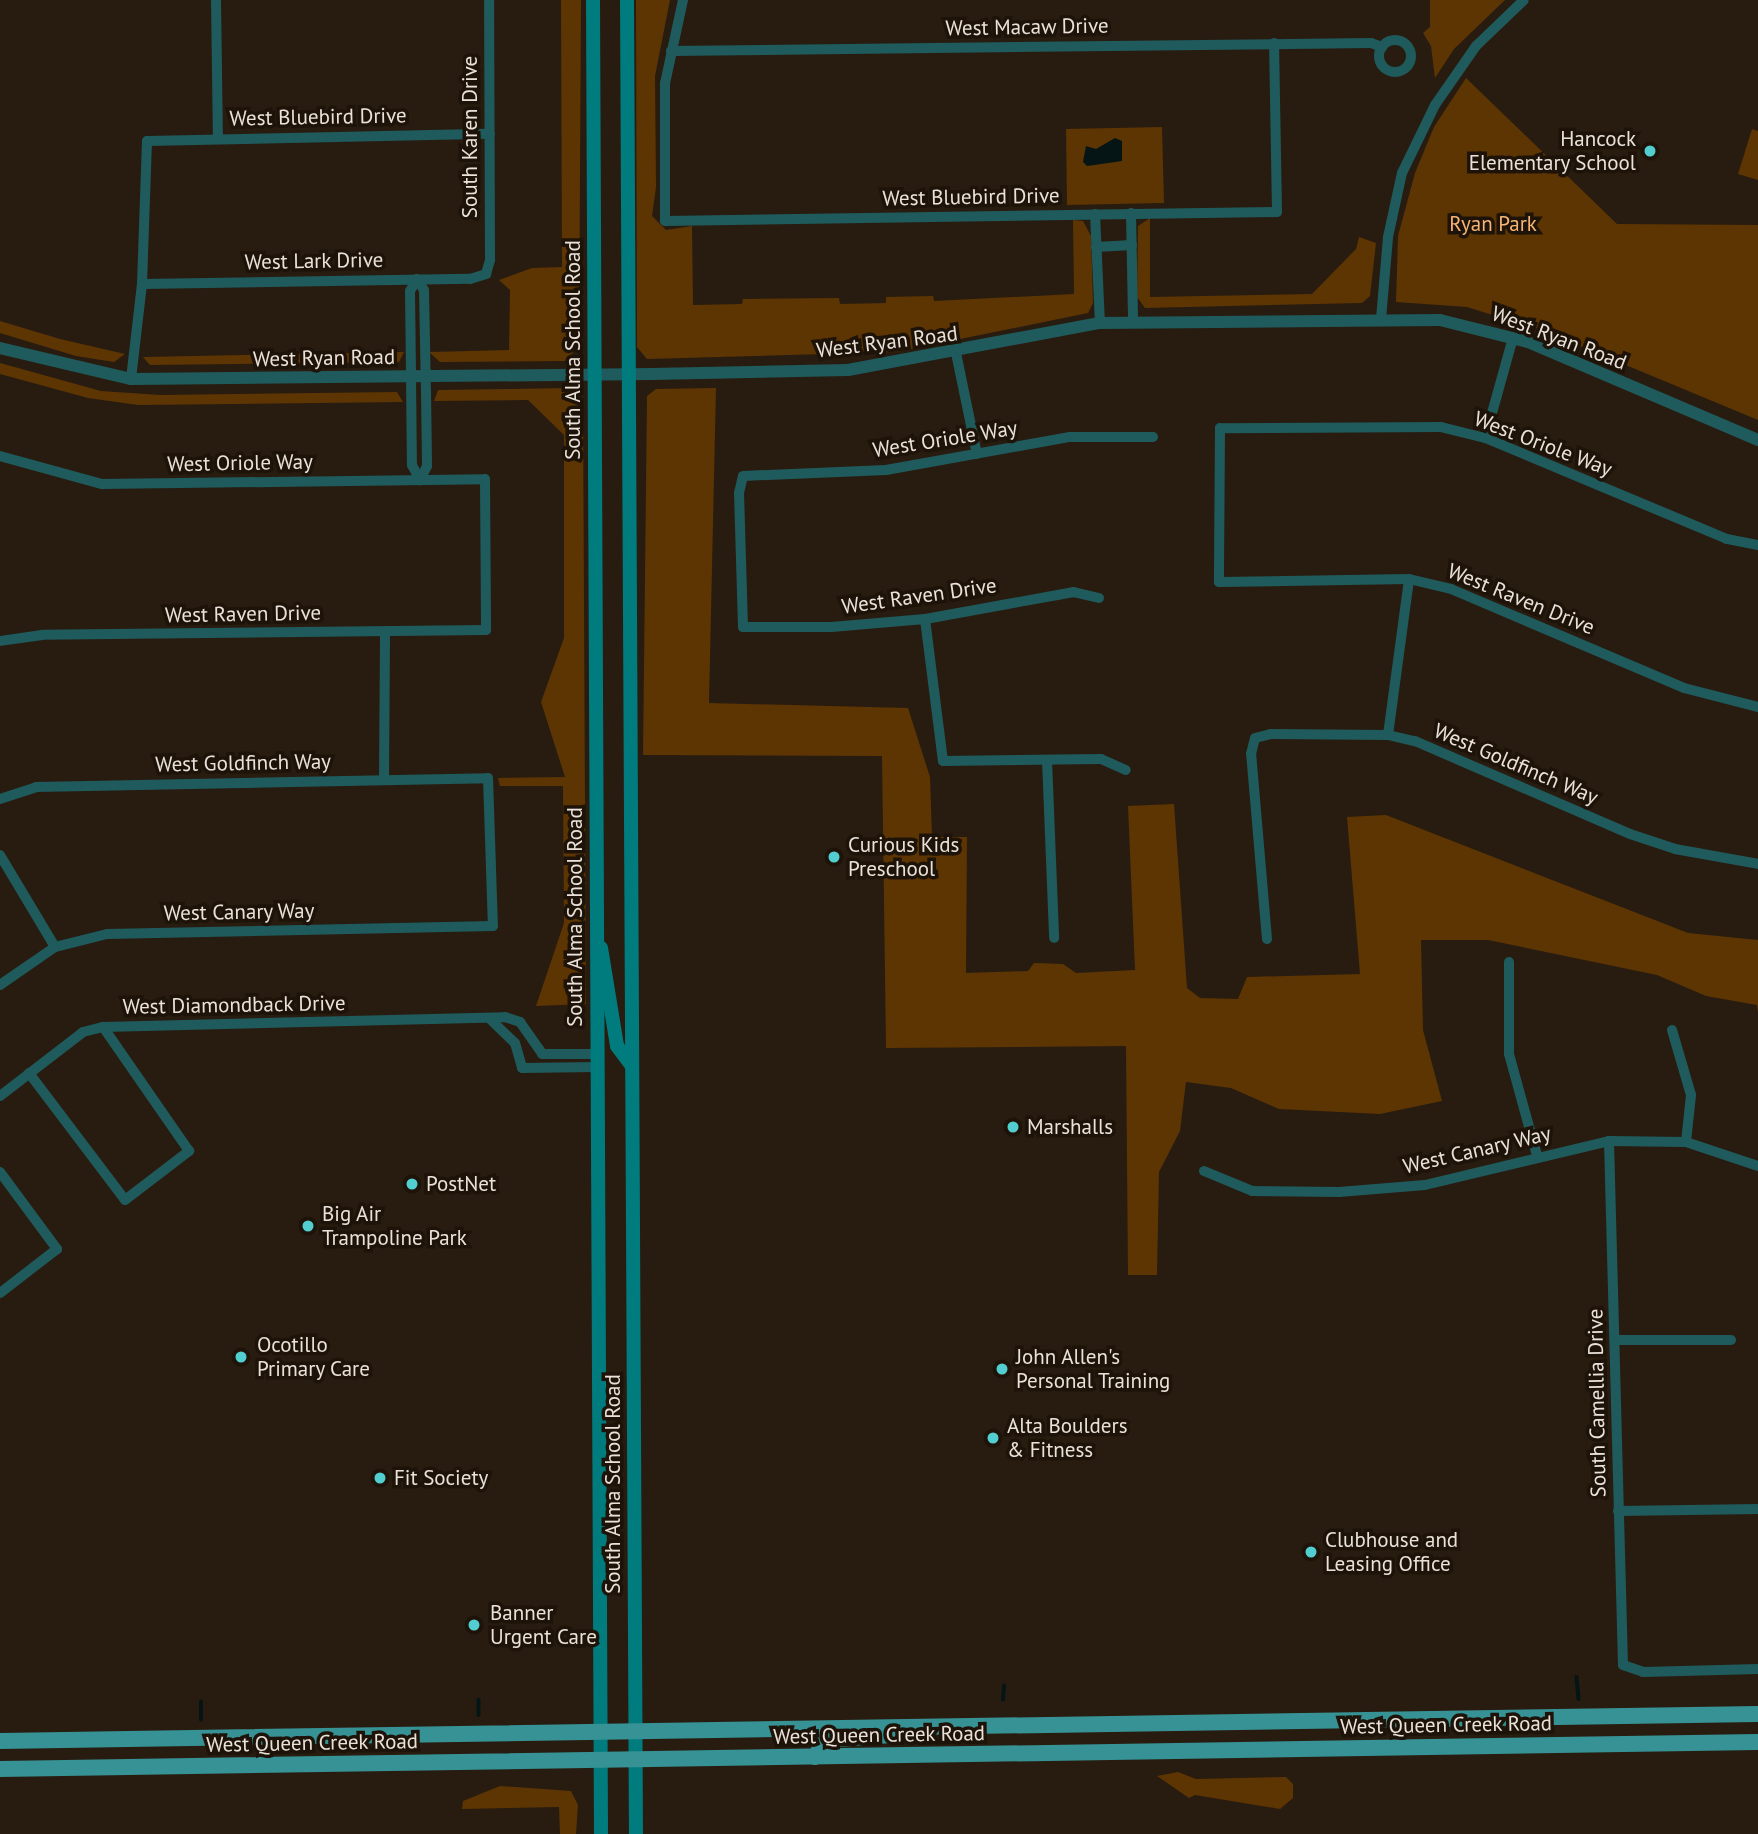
<!DOCTYPE html>
<style>
body{margin:0}
#map{position:relative;width:1758px;height:1834px;overflow:hidden;background:#281c10;font-family:"PT Sans",sans-serif}
div>[style]{position:absolute}
[style*='--x']{left:calc(var(--x)*1px);top:calc(var(--y)*1px);width:calc(var(--w)*1px);rotate:calc(var(--a)*1deg)}
.green>*{inset:0;background:#5d3503}
.water>*{inset:0;background:#051414}
.stream>*{height:3.5px;margin:-1.75px;padding:0 1.75px;transform-origin:1.75px;border-radius:1.75px;background:#051414}
.minor>*{height:10px;margin:-5px;padding:0 5px;transform-origin:5px;border-radius:5px;background:#1f5b5c}
.minor>.ring{margin:-5px;padding:0;box-sizing:content-box;background:none;border:10px solid #1f5b5c;border-radius:50%}
.tertiary>*{height:12px;margin:-6px;padding:0 6px;transform-origin:6px;border-radius:6px;background:#1f5b5c}
.secondary>*{height:14px;margin:-7px;padding:0 7px;transform-origin:7px;border-radius:7px;background:#007c7f}
.primary>*{height:16px;margin:-8px;padding:0 8px;transform-origin:8px;border-radius:8px;background:#369294}
.dots>*{width:19px;height:19px;translate:-50% -50%;box-sizing:border-box;border:4px solid #1e1308;border-radius:50%}
span{translate:-50% -50%;white-space:nowrap;text-align:center;line-height:1.15;-webkit-text-stroke:7px #1e1308;paint-order:stroke}
.street-label{font-size:21px;color:#eae2da}
.poi-label{font-size:21px;color:#eae2da}
.right{translate:-100% -50%;text-align:right}
.left{translate:0 -50%;text-align:left}
.park-label{font-size:21px;color:#f5b475}
</style>
<div id="map">
<div class="green">
<div style="clip-path:polygon(561px 0,581px 0,579px 346px,565px 361px,440px 362px,429px 352px,509px 350px,510px 290px,499px 280px,532px 268px,562px 267px)"></div>
<div style="clip-path:polygon(636px 0,670px 0,655px 76px,656px 187px,652px 216px,666px 230px,692px 226px,693px 305px,742px 304px,743px 299px,839px 298px,840px 304px,886px 303px,886px 297px,933px 296px,934px 301px,1074px 294px,1073px 220px,1083px 221px,1091px 236px,1093px 303px,1088px 313px,896px 352px,647px 359px,637px 347px)"></div>
<div style="clip-path:polygon(1430px 0,1505px 0,1454px 49px,1435px 78px,1431px 46px,1423px 33px,1430px 27px)"></div>
<div style="clip-path:polygon(1466px 78px,1617px 224px,1758px 225px,1758px 420px,1544px 331px,1467px 307px,1396px 302px,1398px 236px,1415px 173px,1434px 127px)"></div>
<div style="clip-path:polygon(1162px 127px,1164px 203px,1067px 205px,1066px 129px)"></div>
<div style="clip-path:polygon(1752px 129px,1758px 131px,1758px 180px,1738px 174px)"></div>
<div style="clip-path:polygon(1150px 218px,1150px 297px,1312px 294px,1356px 249px,1359px 237px,1376px 243px,1370px 296px,1362px 303px,1145px 308px,1137px 297px,1138px 226px)"></div>
<div style="clip-path:polygon(0 321px,60px 339px,125px 354px,114px 362px,76px 356px,0 333px)"></div>
<div style="clip-path:polygon(404px 352px,399px 362px,150px 365px,143px 357px)"></div>
<div style="clip-path:polygon(0 363px,101px 391px,160px 395px,397px 392px,403px 402px,138px 405px,88px 398px,0 374px)"></div>
<div style="clip-path:polygon(569px 388px,583px 403px,586px 1004px,536px 1006px,564px 923px,563px 786px,500px 786px,498px 778px,565px 777px,541px 702px,564px 638px,564px 435px,528px 400px,434px 401px,438px 390px)"></div>
<div style="clip-path:polygon(716px 388px,709px 703px,908px 708px,930px 777px,932px 837px,967px 837px,966px 973px,1028px 971px,1034px 963px,1063px 964px,1076px 973px,1135px 970px,1128px 806px,1174px 804px,1187px 988px,1200px 998px,1238px 999px,1247px 977px,1360px 974px,1347px 817px,1386px 815px,1688px 933px,1758px 940px,1758px 1013px,1757px 1005px,1706px 996px,1657px 975px,1488px 940px,1421px 940px,1423px 1030px,1442px 1101px,1380px 1114px,1279px 1109px,1231px 1088px,1186px 1082px,1180px 1131px,1159px 1172px,1157px 1275px,1128px 1275px,1126px 1046px,886px 1048px,882px 756px,643px 755px,647px 396px,656px 389px)"></div>
<div style="clip-path:polygon(1178px 1772px,1196px 1779px,1286px 1777px,1293px 1784px,1293px 1798px,1280px 1809px,1195px 1795px,1189px 1798px,1157px 1776px)"></div>
<div style="clip-path:polygon(500px 1786px,571px 1791px,578px 1805px,576px 1834px,560px 1834px,559px 1807px,462px 1809px,463px 1801px)"></div>
</div>
<div class="water">
<div style="clip-path:polygon(1115px 138px,1122px 141px,1122px 161px,1087px 166px,1083px 162px,1086px 146px,1096px 149px)"></div>
</div>
<div class="stream">
<div style="--x:1577;--y:1677;--w:22;--a:85"></div>
<div style="--x:479;--y:1700;--w:15;--a:90"></div>
<div style="--x:1003;--y:1700;--w:14;--a:-86"></div>
<div style="--x:201;--y:1720;--w:18;--a:-90"></div>
</div>
<div class="minor">
<div style="--x:216;--y:0;--w:138;--a:89.2"></div>
<div style="--x:683;--y:0;--w:85;--a:102.2"></div>
<div style="--x:665;--y:83;--w:138;--a:90"></div>
<div style="--x:665;--y:221;--w:612;--a:-0.84"></div>
<div style="--x:1277;--y:212;--w:169;--a:-91"></div>
<div class="ring" style="left:1379px;top:40px;width:22px;height:22px"></div>
<div style="--x:671;--y:51;--w:700;--a:-0.65"></div>
<div style="--x:1371;--y:43;--w:12;--a:20"></div>
<div style="--x:1131;--y:213;--w:109;--a:88.9"></div>
<div style="--x:1095;--y:214;--w:109;--a:87.4"></div>
<div style="--x:1096;--y:247;--w:36;--a:-3"></div>
<div style="--x:417;--y:279;--w:14;--a:120"></div>
<div style="--x:410;--y:291;--w:85;--a:89.3"></div>
<div style="--x:411;--y:376;--w:89;--a:89.4"></div>
<div style="--x:412;--y:465;--w:17;--a:62"></div>
<div style="--x:417;--y:279;--w:13;--a:58"></div>
<div style="--x:424;--y:290;--w:102;--a:88.9"></div>
<div style="--x:426;--y:392;--w:74;--a:89.2"></div>
<div style="--x:427;--y:466;--w:16;--a:117"></div>
<div style="--x:142;--y:284;--w:328;--a:-0.9"></div>
<div style="--x:470;--y:279;--w:17;--a:-17"></div>
<div style="--x:486;--y:274;--w:15;--a:-74"></div>
<div style="--x:490;--y:260;--w:260;--a:-90.2"></div>
<div style="--x:1381;--y:319;--w:82;--a:-85.1"></div>
<div style="--x:1388;--y:237;--w:66;--a:-77.7"></div>
<div style="--x:1402;--y:173;--w:76;--a:-64.1"></div>
<div style="--x:1435;--y:105;--w:72;--a:-55.2"></div>
<div style="--x:1476;--y:46;--w:66;--a:-43.8"></div>
<div style="--x:956;--y:353;--w:103;--a:78.3"></div>
<div style="--x:131;--y:379;--w:96;--a:-83.4"></div>
<div style="--x:142;--y:284;--w:143;--a:-88"></div>
<div style="--x:147;--y:141;--w:343;--a:-1.2"></div>
<div style="--x:1485;--y:438;--w:104;--a:-74.4"></div>
<div style="--x:0;--y:456;--w:106;--a:15.4"></div>
<div style="--x:102;--y:484;--w:383;--a:-0.7"></div>
<div style="--x:485;--y:479;--w:151;--a:89.6"></div>
<div style="--x:486;--y:630;--w:444;--a:179.4"></div>
<div style="--x:42;--y:635;--w:42;--a:171.9"></div>
<div style="--x:1758;--y:545;--w:32;--a:-169"></div>
<div style="--x:1727;--y:539;--w:262;--a:-157.3"></div>
<div style="--x:1485;--y:438;--w:45;--a:-166"></div>
<div style="--x:1441;--y:427;--w:221;--a:179.7"></div>
<div style="--x:1220;--y:428;--w:154;--a:90.4"></div>
<div style="--x:1219;--y:582;--w:190;--a:-0.9"></div>
<div style="--x:1409;--y:579;--w:43;--a:13.4"></div>
<div style="--x:1451;--y:589;--w:253;--a:23"></div>
<div style="--x:1684;--y:688;--w:76;--a:14.4"></div>
<div style="--x:1099;--y:598;--w:26;--a:-167"></div>
<div style="--x:1074;--y:592;--w:151;--a:169.7"></div>
<div style="--x:925;--y:619;--w:94;--a:175.1"></div>
<div style="--x:831;--y:627;--w:88;--a:180"></div>
<div style="--x:743;--y:627;--w:134;--a:-91.7"></div>
<div style="--x:739;--y:493;--w:17;--a:-77"></div>
<div style="--x:743;--y:476;--w:143;--a:-2.4"></div>
<div style="--x:886;--y:470;--w:187;--a:-10.2"></div>
<div style="--x:1070;--y:437;--w:83;--a:0"></div>
<div style="--x:925;--y:619;--w:143;--a:82.8"></div>
<div style="--x:943;--y:761;--w:158;--a:-0.7"></div>
<div style="--x:1101;--y:759;--w:27;--a:24"></div>
<div style="--x:1388;--y:735;--w:157;--a:-82.3"></div>
<div style="--x:1047;--y:760;--w:178;--a:87.7"></div>
<div style="--x:384;--y:779;--w:147;--a:-89.6"></div>
<div style="--x:0;--y:799;--w:38;--a:-18"></div>
<div style="--x:36;--y:787;--w:452;--a:-1.1"></div>
<div style="--x:488;--y:778;--w:148;--a:88.1"></div>
<div style="--x:493;--y:926;--w:386;--a:178.8"></div>
<div style="--x:107;--y:934;--w:54;--a:166"></div>
<div style="--x:55;--y:947;--w:67;--a:145.4"></div>
<div style="--x:0;--y:855;--w:107;--a:59.1"></div>
<div style="--x:1267;--y:939;--w:186;--a:-94.9"></div>
<div style="--x:1251;--y:754;--w:16;--a:-76"></div>
<div style="--x:1255;--y:738;--w:16;--a:-14"></div>
<div style="--x:1271;--y:734;--w:117;--a:0.5"></div>
<div style="--x:1388;--y:735;--w:28;--a:13"></div>
<div style="--x:1415;--y:741;--w:234;--a:23.4"></div>
<div style="--x:1630;--y:834;--w:47;--a:18.4"></div>
<div style="--x:1675;--y:849;--w:84;--a:10.2"></div>
<div style="--x:1509;--y:962;--w:92;--a:90"></div>
<div style="--x:1509;--y:1054;--w:106;--a:74.6"></div>
<div style="--x:491;--y:1020;--w:33;--a:44"></div>
<div style="--x:515;--y:1043;--w:26;--a:74"></div>
<div style="--x:522;--y:1068;--w:75;--a:-0.8"></div>
<div style="--x:1672;--y:1030;--w:68;--a:73.7"></div>
<div style="--x:1691;--y:1095;--w:47;--a:96.1"></div>
<div style="--x:29;--y:1073;--w:159;--a:52.9"></div>
<div style="--x:125;--y:1200;--w:81;--a:-37.4"></div>
<div style="--x:189;--y:1151;--w:151;--a:-124.7"></div>
<div style="--x:0;--y:1096;--w:105;--a:-37.6"></div>
<div style="--x:83;--y:1032;--w:21;--a:-14"></div>
<div style="--x:103;--y:1027;--w:402;--a:-1.4"></div>
<div style="--x:505;--y:1017;--w:16;--a:18"></div>
<div style="--x:520;--y:1022;--w:39;--a:55"></div>
<div style="--x:542;--y:1054;--w:55;--a:0"></div>
<div style="--x:1609;--y:1141;--w:524;--a:88.47"></div>
<div style="--x:1623;--y:1665;--w:21;--a:19"></div>
<div style="--x:1643;--y:1672;--w:115;--a:-1.5"></div>
<div style="--x:1204;--y:1171;--w:52;--a:22.6"></div>
<div style="--x:1252;--y:1191;--w:87;--a:0.7"></div>
<div style="--x:1339;--y:1192;--w:86;--a:-4.7"></div>
<div style="--x:1425;--y:1185;--w:189;--a:-13.4"></div>
<div style="--x:1609;--y:1141;--w:77;--a:0.7"></div>
<div style="--x:1686;--y:1142;--w:76;--a:18.4"></div>
<div style="--x:0;--y:1172;--w:96;--a:53.5"></div>
<div style="--x:57;--y:1249;--w:72;--a:142.3"></div>
<div style="--x:1616;--y:1340;--w:115;--a:0"></div>
<div style="--x:1618;--y:1511;--w:140;--a:-0.8"></div>
</div>
<div class="tertiary">
<div style="--x:0;--y:348;--w:135;--a:13.3"></div>
<div style="--x:131;--y:379;--w:521;--a:-0.55"></div>
<div style="--x:652;--y:374;--w:196;--a:-1.2"></div>
<div style="--x:848;--y:370;--w:256;--a:-10.6"></div>
<div style="--x:1100;--y:323;--w:340;--a:-0.5"></div>
<div style="--x:1440;--y:320;--w:91;--a:14"></div>
<div style="--x:1528;--y:342;--w:250;--a:23.1"></div>
</div>
<div class="secondary">
<div style="--x:593;--y:0;--w:1834;--a:89.75"></div>
<div style="--x:627;--y:0;--w:1834;--a:89.72"></div>
<div style="--x:601;--y:948;--w:99;--a:80.7"></div>
<div style="--x:617;--y:1046;--w:25;--a:53"></div>
</div>
<div class="primary">
<div style="--x:0;--y:1741;--w:1758;--a:-0.88"></div>
<div style="--x:815;--y:1757;--w:20;--a:-60"></div>
<div style="--x:825;--y:1740;--w:66;--a:-4.3"></div>
<div style="--x:0;--y:1769;--w:1758;--a:-0.88"></div>
</div>
<div class="dots">
<div style="left:1650px;top:151px;background:#52cdd0"></div>
<div style="left:834px;top:857px;background:#52cdd0"></div>
<div style="left:1013px;top:1127px;background:#52cdd0"></div>
<div style="left:412px;top:1184px;background:#52cdd0"></div>
<div style="left:308px;top:1226px;background:#52cdd0"></div>
<div style="left:241px;top:1357px;background:#52cdd0"></div>
<div style="left:1002px;top:1369px;background:#52cdd0"></div>
<div style="left:993px;top:1438px;background:#52cdd0"></div>
<div style="left:380px;top:1478px;background:#52cdd0"></div>
<div style="left:1311px;top:1552px;background:#52cdd0"></div>
<div style="left:474px;top:1625px;background:#52cdd0"></div>
</div>
<div class="street-label">
<span style="left:1027px;top:27px;rotate:-1deg">West Macaw Drive</span>
<span style="left:318px;top:117px;rotate:-1deg">West Bluebird Drive</span>
<span style="left:470px;top:137px;rotate:-90deg">South Karen Drive</span>
<span style="left:971px;top:197px;rotate:-1deg">West Bluebird Drive</span>
<span style="left:314px;top:261px;rotate:-1deg">West Lark Drive</span>
<span style="left:1559px;top:338px;rotate:21deg">West Ryan Road</span>
<span style="left:887px;top:342px;rotate:-7deg">West Ryan Road</span>
<span style="left:573px;top:350px;rotate:-90deg">South Alma School Road</span>
<span style="left:324px;top:358px;rotate:-1deg">West Ryan Road</span>
<span style="left:945px;top:439px;rotate:-9deg">West Oriole Way</span>
<span style="left:1543px;top:444px;rotate:21deg">West Oriole Way</span>
<span style="left:240px;top:463px;rotate:-1deg">West Oriole Way</span>
<span style="left:919px;top:596px;rotate:-8deg">West Raven Drive</span>
<span style="left:1521px;top:599px;rotate:22deg">West Raven Drive</span>
<span style="left:243px;top:614px;rotate:-1deg">West Raven Drive</span>
<span style="left:243px;top:763px;rotate:-1deg">West Goldfinch Way</span>
<span style="left:1516px;top:764px;rotate:23deg">West Goldfinch Way</span>
<span style="left:239px;top:912px;rotate:-1deg">West Canary Way</span>
<span style="left:575px;top:917px;rotate:-90deg">South Alma School Road</span>
<span style="left:234px;top:1005px;rotate:-1deg">West Diamondback Drive</span>
<span style="left:1477px;top:1150px;rotate:-13deg">West Canary Way</span>
<span style="left:1597px;top:1403px;rotate:-91deg">South Camellia Drive</span>
<span style="left:613px;top:1484px;rotate:-90deg">South Alma School Road</span>
<span style="left:1446px;top:1725px;rotate:-1deg">West Queen Creek Road</span>
<span style="left:879px;top:1735px;rotate:-1deg">West Queen Creek Road</span>
<span style="left:312px;top:1743px;rotate:-1deg">West Queen Creek Road</span>
</div>
<div class="poi-label">
<span class="right" style="left:1636px;top:151px">Hancock<br>Elementary School</span>
<span class="left" style="left:848px;top:857px">Curious Kids<br>Preschool</span>
<span class="left" style="left:1027px;top:1127px">Marshalls</span>
<span class="left" style="left:426px;top:1184px">PostNet</span>
<span class="left" style="left:322px;top:1226px">Big Air<br>Trampoline Park</span>
<span class="left" style="left:257px;top:1357px">Ocotillo<br>Primary Care</span>
<span class="left" style="left:1016px;top:1369px">John Allen's<br>Personal Training</span>
<span class="left" style="left:1007px;top:1438px">Alta Boulders<br>&amp; Fitness</span>
<span class="left" style="left:394px;top:1478px">Fit Society</span>
<span class="left" style="left:1325px;top:1552px">Clubhouse and<br>Leasing Office</span>
<span class="left" style="left:490px;top:1625px">Banner<br>Urgent Care</span>
</div>
<div class="park-label">
<span style="left:1493px;top:224px">Ryan Park</span>
</div>
</div>
